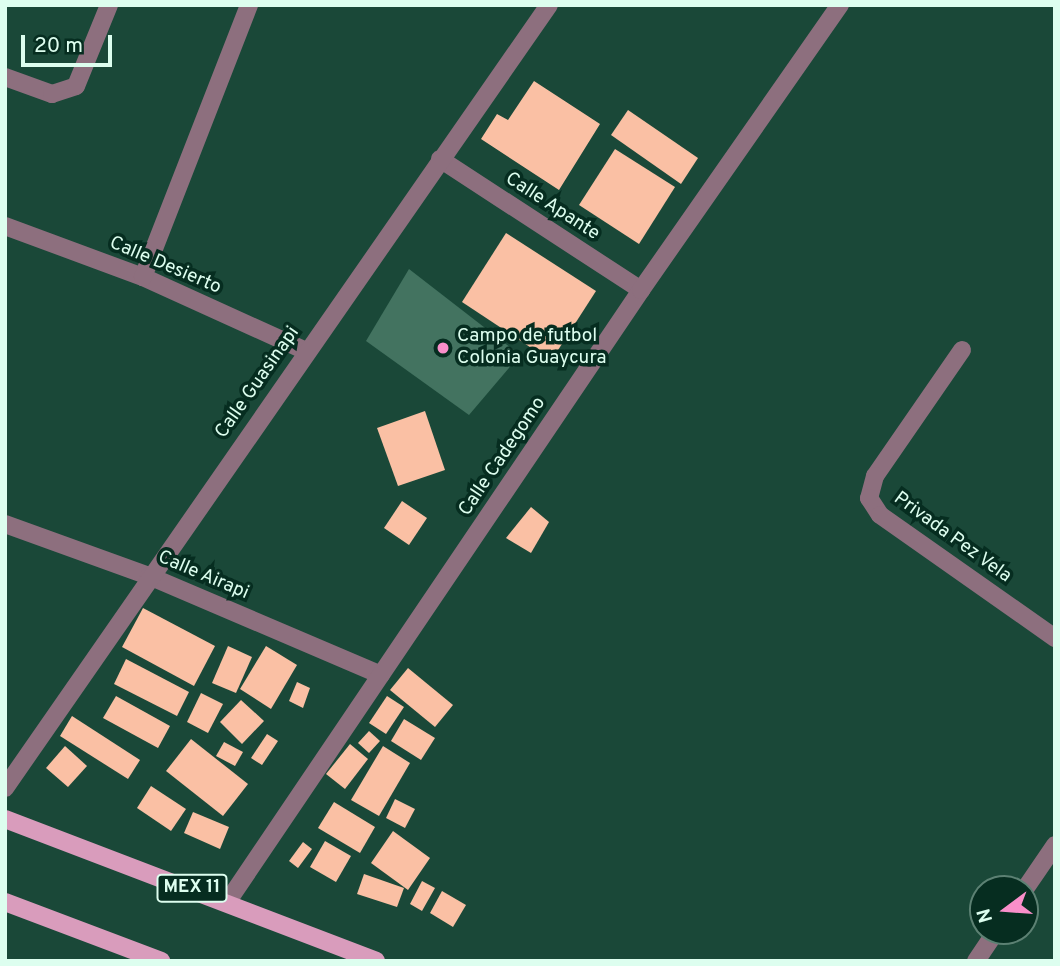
<!DOCTYPE html>
<style>
body{margin:0}
#map{position:relative;width:1060px;height:966px;overflow:hidden;background:#1a4838;font-family:Overpass,sans-serif}
div>[style]{position:absolute}
[style*='--x']{left:calc(var(--x)*1px);top:calc(var(--y)*1px);width:calc(var(--w)*1px);rotate:calc(var(--a)*1deg)}
.green>*{inset:0;background:#437360}
.building>*{inset:0;background:#fac0a4}
.minor>*{height:18px;margin:-9px;padding:0 9px;transform-origin:9px;border-radius:9px;background:#8d6f7e}
.primary>*{height:18px;margin:-9px;padding:0 9px;transform-origin:9px;border-radius:9px;background:#d99cbc}
.dots>*{width:19px;height:19px;translate:-50% -50%;box-sizing:border-box;border:4px solid #062d20;border-radius:50%}
span{translate:-50% -50%;white-space:nowrap;text-align:center;line-height:1.15;-webkit-text-stroke:7px #062d20;paint-order:stroke}
.shield-label span{padding:2px 5px;background:#062d20;border:2px solid;border-radius:5px;-webkit-text-stroke-width:0}
.shield-label{font-size:18px;color:#ddfeef;font-weight:700}
.street-label{font-size:19px;color:#ddfeef}
.poi-label{font-size:19px;color:#ddfeef}
.left{translate:0 -50%;text-align:left}
.frame{position:absolute;inset:0;border:7px solid #ddfeef;pointer-events:none}
.north{position:absolute;left:969px;top:875px;width:70px;height:70px;box-sizing:border-box;background:#062d20;border:2px solid #5c8173;border-radius:50%;rotate:254deg;font-size:19px;font-weight:700;line-height:28px;text-align:center;color:#ddfeef}
.north::after{content:'';display:block;margin:auto;width:24px;height:32px;background:#f98fca;clip-path:polygon(50% 0,100% 100%,50% 72%,0 100%)}
.scale{position:absolute;left:21px;top:35px;width:91px;height:32px;box-sizing:border-box;border:4px solid #ddfeef;border-top:0;padding-left:9px;font-size:21px;line-height:24px;white-space:nowrap;color:#ddfeef;-webkit-text-stroke:5px #062d20;paint-order:stroke}
</style>
<div id="map">
<div class="green">
<div style="clip-path:polygon(409px 269px,520px 355px,469px 415px,366px 341px)"></div>
</div>
<div class="building">
<div style="clip-path:polygon(534px 81px,600px 124px,559px 190px,481px 139px,497px 114px,508px 120px)"></div>
<div style="clip-path:polygon(628px 110px,698px 158px,681px 184px,611px 135px)"></div>
<div style="clip-path:polygon(615px 149px,675px 187px,639px 244px,579px 205px)"></div>
<div style="clip-path:polygon(506px 233px,596px 291px,551px 361px,462px 302px)"></div>
<div style="clip-path:polygon(425px 411px,445px 470px,398px 486px,377px 428px)"></div>
<div style="clip-path:polygon(402px 501px,427px 518px,409px 545px,384px 528px)"></div>
<div style="clip-path:polygon(531px 507px,549px 522px,531px 553px,506px 538px)"></div>
<div style="clip-path:polygon(143px 608px,215px 646px,194px 686px,122px 647px)"></div>
<div style="clip-path:polygon(228px 646px,252px 657px,236px 693px,212px 683px)"></div>
<div style="clip-path:polygon(266px 646px,297px 665px,271px 709px,240px 689px)"></div>
<div style="clip-path:polygon(126px 659px,189px 692px,177px 716px,114px 684px)"></div>
<div style="clip-path:polygon(408px 668px,453px 705px,435px 727px,390px 690px)"></div>
<div style="clip-path:polygon(297px 682px,310px 688px,303px 708px,289px 701px)"></div>
<div style="clip-path:polygon(201px 693px,223px 704px,208px 733px,187px 722px)"></div>
<div style="clip-path:polygon(116px 696px,170px 726px,158px 748px,103px 718px)"></div>
<div style="clip-path:polygon(387px 696px,404px 707px,386px 734px,369px 723px)"></div>
<div style="clip-path:polygon(241px 700px,264px 721px,242px 744px,220px 722px)"></div>
<div style="clip-path:polygon(72px 716px,140px 760px,128px 779px,60px 736px)"></div>
<div style="clip-path:polygon(404px 719px,435px 738px,421px 760px,391px 741px)"></div>
<div style="clip-path:polygon(369px 731px,380px 741px,369px 753px,358px 743px)"></div>
<div style="clip-path:polygon(267px 734px,278px 741px,262px 765px,251px 758px)"></div>
<div style="clip-path:polygon(191px 739px,248px 784px,223px 816px,166px 771px)"></div>
<div style="clip-path:polygon(224px 742px,243px 752px,235px 766px,216px 756px)"></div>
<div style="clip-path:polygon(350px 744px,368px 759px,345px 789px,326px 774px)"></div>
<div style="clip-path:polygon(65px 746px,87px 766px,68px 787px,46px 768px)"></div>
<div style="clip-path:polygon(383px 746px,410px 763px,379px 816px,351px 800px)"></div>
<div style="clip-path:polygon(151px 786px,186px 809px,171px 831px,137px 808px)"></div>
<div style="clip-path:polygon(395px 799px,415px 809px,405px 828px,386px 818px)"></div>
<div style="clip-path:polygon(334px 802px,375px 827px,360px 853px,318px 828px)"></div>
<div style="clip-path:polygon(193px 812px,229px 827px,220px 849px,184px 833px)"></div>
<div style="clip-path:polygon(393px 831px,430px 858px,408px 890px,371px 863px)"></div>
<div style="clip-path:polygon(325px 841px,351px 856px,336px 882px,310px 867px)"></div>
<div style="clip-path:polygon(303px 842px,312px 849px,298px 868px,289px 861px)"></div>
<div style="clip-path:polygon(364px 874px,404px 888px,397px 907px,357px 894px)"></div>
<div style="clip-path:polygon(422px 881px,435px 888px,422px 911px,410px 904px)"></div>
<div style="clip-path:polygon(442px 891px,466px 905px,453px 927px,430px 913px)"></div>
</div>
<div class="minor">
<div style="--x:5;--y:77;--w:50;--a:19.9"></div>
<div style="--x:52;--y:94;--w:25;--a:-18"></div>
<div style="--x:76;--y:86;--w:87;--a:-67.8"></div>
<div style="--x:440;--y:159;--w:240;--a:33.1"></div>
<div style="--x:5;--y:226;--w:147;--a:20.3"></div>
<div style="--x:143;--y:277;--w:179;--a:24.4"></div>
<div style="--x:143;--y:277;--w:292;--a:-68.7"></div>
<div style="--x:962;--y:350;--w:153;--a:124.6"></div>
<div style="--x:875;--y:476;--w:23;--a:105"></div>
<div style="--x:869;--y:498;--w:20;--a:57"></div>
<div style="--x:880;--y:515;--w:214;--a:35.1"></div>
<div style="--x:5;--y:524;--w:153;--a:19.9"></div>
<div style="--x:149;--y:576;--w:252;--a:23.1"></div>
<div style="--x:5;--y:788;--w:953;--a:-55.21"></div>
<div style="--x:1025;--y:889;--w:53;--a:-55.7"></div>
<div style="--x:228;--y:901;--w:737;--a:-55.94"></div>
<div style="--x:641;--y:290;--w:348;--a:-55.1"></div>
<div style="--x:976;--y:961;--w:36;--a:-56"></div>
</div>
<div class="primary">
<div style="--x:5;--y:819;--w:397;--a:20.9"></div>
<div style="--x:5;--y:902;--w:167;--a:20.7"></div>
</div>
<div class="dots">
<div style="left:443px;top:348px;background:#f98fca"></div>
</div>
<div class="shield-label">
<span style="left:192px;top:888px">MEX 11</span>
</div>
<div class="street-label">
<span style="left:552px;top:207px;rotate:33deg">Calle Apante</span>
<span style="left:165px;top:266px;rotate:23deg">Calle Desierto</span>
<span style="left:258px;top:383px;rotate:-55deg">Calle Guasinapi</span>
<span style="left:503px;top:457px;rotate:-56deg">Calle Cadegomo</span>
<span style="left:952px;top:538px;rotate:36deg">Privada Pez Vela</span>
<span style="left:203px;top:576px;rotate:23deg">Calle Airapi</span>
</div>
<div class="poi-label">
<span class="left" style="left:457px;top:348px">Campo de futbol<br>Colonia Guaycura</span>
</div>
<div class="frame"></div>
<div class="north">N</div>
<div class="scale">20 m</div>
</div>
